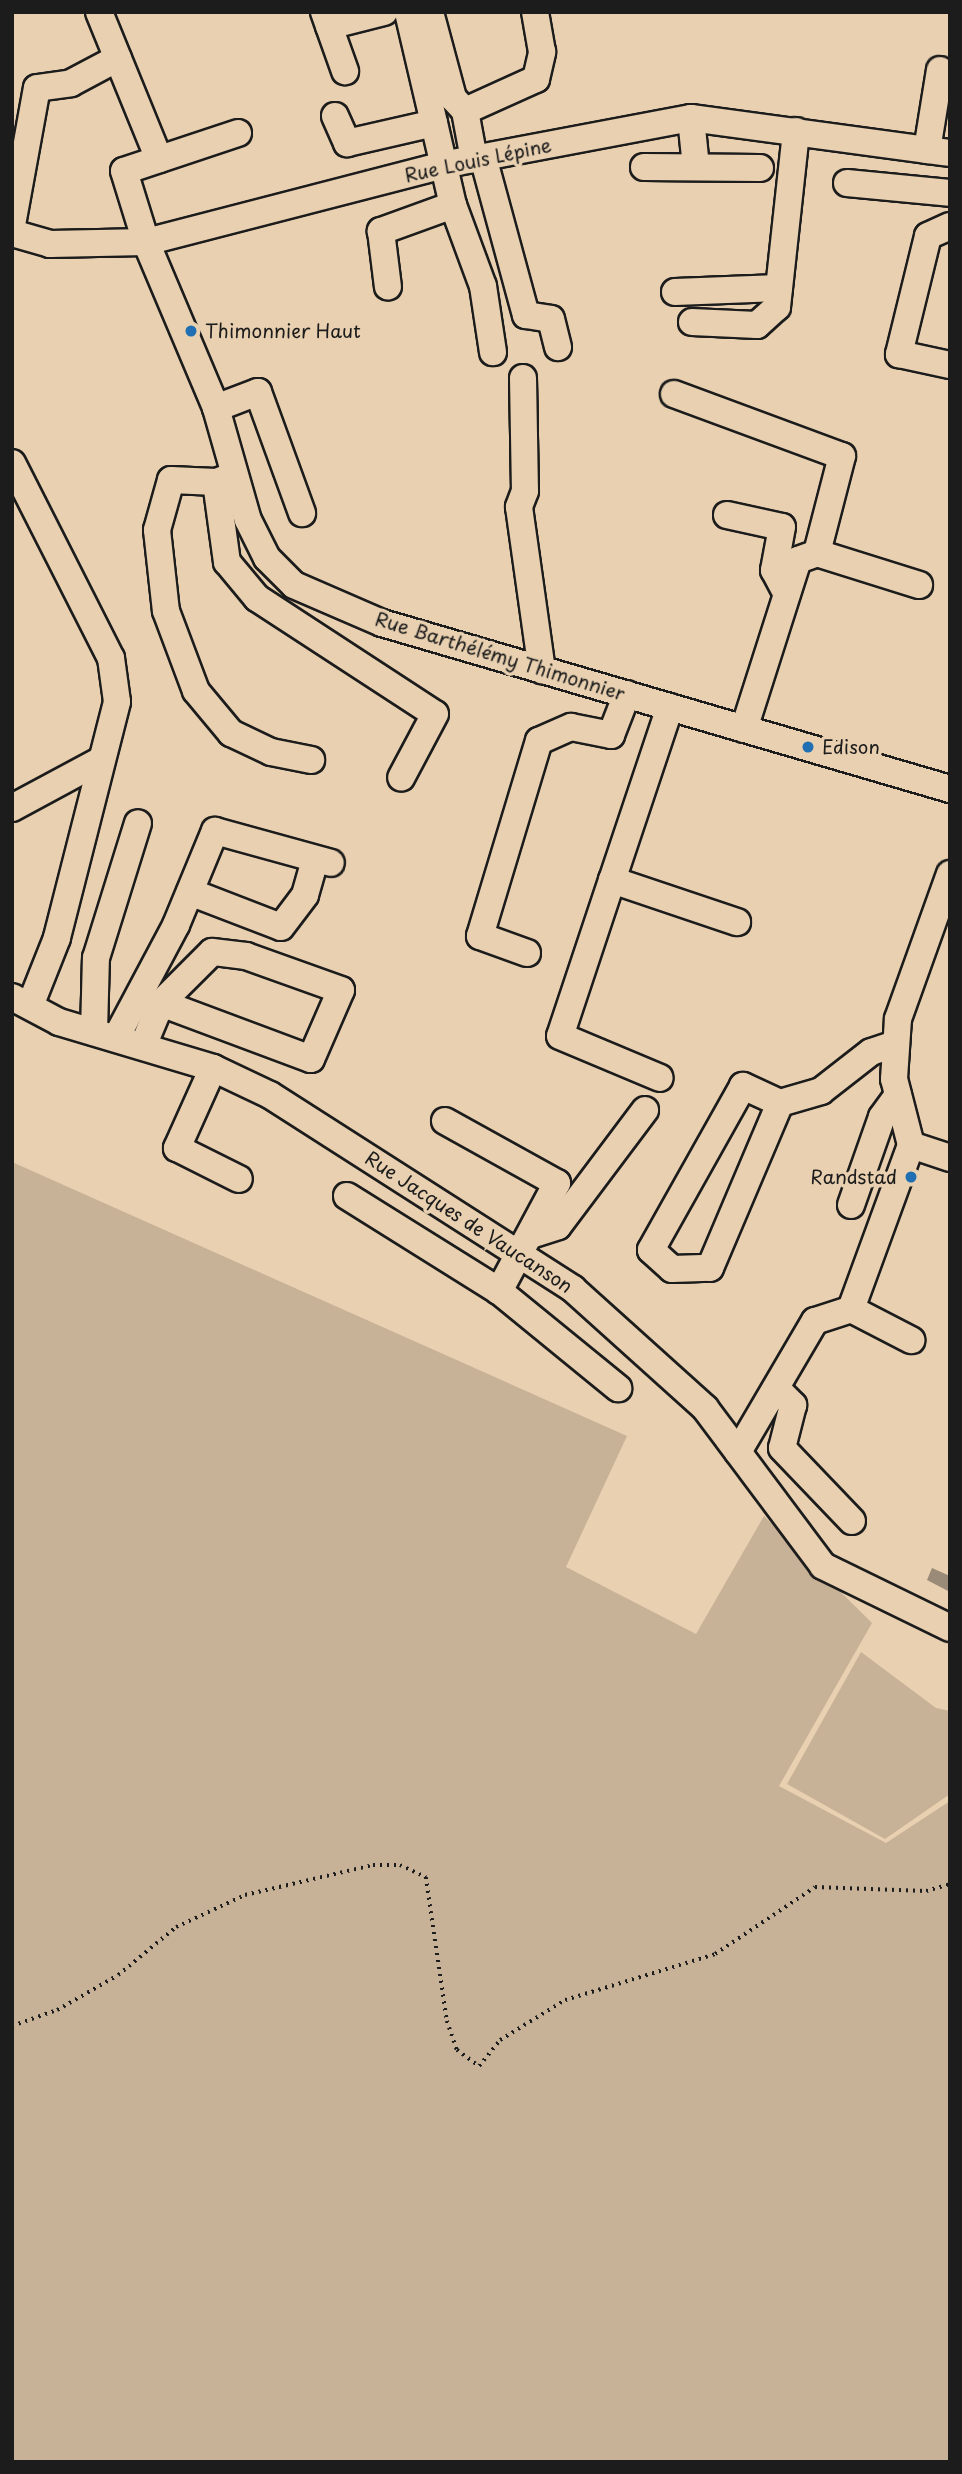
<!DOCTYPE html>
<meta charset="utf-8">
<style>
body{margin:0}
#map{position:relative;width:962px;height:2474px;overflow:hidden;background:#e8d0b0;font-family:"Playpen Sans",sans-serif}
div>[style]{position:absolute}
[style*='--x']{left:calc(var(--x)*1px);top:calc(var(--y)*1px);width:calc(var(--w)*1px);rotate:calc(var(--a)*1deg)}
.green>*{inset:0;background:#c7b298}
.water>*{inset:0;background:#9a8b78}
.path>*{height:3.5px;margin-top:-1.75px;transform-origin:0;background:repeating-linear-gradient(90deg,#1c1c1c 0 2px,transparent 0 7px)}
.roads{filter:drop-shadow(2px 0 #1c1c1c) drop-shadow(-2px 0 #1c1c1c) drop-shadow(0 2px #1c1c1c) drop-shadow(0 -2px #1c1c1c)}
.minor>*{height:26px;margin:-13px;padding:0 13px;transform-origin:13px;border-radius:13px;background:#e8d0b0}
.dots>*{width:19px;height:19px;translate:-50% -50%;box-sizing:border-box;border:4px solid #e8d0b0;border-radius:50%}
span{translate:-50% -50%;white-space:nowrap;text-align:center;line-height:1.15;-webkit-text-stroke:7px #e8d0b0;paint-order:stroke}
.street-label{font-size:19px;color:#1c1c1c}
.poi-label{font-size:19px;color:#1c1c1c}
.left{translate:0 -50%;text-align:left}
.right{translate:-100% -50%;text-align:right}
.frame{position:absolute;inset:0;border:14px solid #1c1c1c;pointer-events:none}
</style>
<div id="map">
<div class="green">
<div style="clip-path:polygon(12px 1162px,627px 1436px,566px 1567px,696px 1634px,764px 1516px,872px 1623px,779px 1786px,886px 1843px,950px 1801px,950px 2462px,12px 2462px)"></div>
<div style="clip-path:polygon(861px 1652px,936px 1708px,950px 1711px,950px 1794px,885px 1839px,787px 1784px)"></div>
</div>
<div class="water">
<div style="clip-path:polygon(932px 1568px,950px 1576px,950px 1592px,927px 1580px)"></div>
</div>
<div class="path">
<div style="--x:12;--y:2026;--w:48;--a:-19.6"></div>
<div style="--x:57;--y:2010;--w:70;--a:-29.8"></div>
<div style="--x:118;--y:1975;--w:75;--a:-39.6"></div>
<div style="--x:176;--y:1927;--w:76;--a:-24.9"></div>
<div style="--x:245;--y:1895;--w:131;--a:-13.2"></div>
<div style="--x:373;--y:1865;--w:27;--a:0"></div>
<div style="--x:400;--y:1865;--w:29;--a:25"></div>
<div style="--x:426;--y:1877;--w:146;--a:81.7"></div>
<div style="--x:447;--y:2021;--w:31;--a:71"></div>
<div style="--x:457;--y:2050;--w:27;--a:36"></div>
<div style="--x:479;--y:2066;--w:33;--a:-51"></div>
<div style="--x:500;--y:2040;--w:76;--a:-31.6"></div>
<div style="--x:565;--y:2000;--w:157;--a:-17"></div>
<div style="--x:715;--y:1954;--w:120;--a:-33.8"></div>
<div style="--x:815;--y:1887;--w:111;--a:2.1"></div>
<div style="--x:926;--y:1891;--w:25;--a:-16"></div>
</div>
<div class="roads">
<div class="minor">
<div style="--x:99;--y:12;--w:159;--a:67.8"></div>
<div style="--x:324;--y:12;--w:63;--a:70.4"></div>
<div style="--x:408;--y:12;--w:114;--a:76.8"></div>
<div style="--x:430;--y:12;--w:89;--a:75"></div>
<div style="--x:453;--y:98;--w:18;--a:47"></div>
<div style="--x:465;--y:111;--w:49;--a:79.4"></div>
<div style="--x:329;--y:26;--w:57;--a:-14.3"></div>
<div style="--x:465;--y:111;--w:78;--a:-24.3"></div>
<div style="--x:536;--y:79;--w:28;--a:-77"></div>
<div style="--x:542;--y:52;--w:41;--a:-99.9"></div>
<div style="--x:335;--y:116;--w:30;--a:66"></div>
<div style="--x:347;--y:143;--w:89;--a:-12.9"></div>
<div style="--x:434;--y:123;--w:84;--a:77"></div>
<div style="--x:453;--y:205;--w:77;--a:160.1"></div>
<div style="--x:381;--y:231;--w:56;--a:82.9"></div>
<div style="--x:691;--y:118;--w:49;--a:84.2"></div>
<div style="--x:238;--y:133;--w:120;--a:161.6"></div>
<div style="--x:124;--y:171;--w:74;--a:72.8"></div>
<div style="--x:146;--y:242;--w:180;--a:67.1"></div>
<div style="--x:216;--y:408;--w:116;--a:74.1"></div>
<div style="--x:248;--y:520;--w:42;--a:63.4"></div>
<div style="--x:267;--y:558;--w:38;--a:45"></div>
<div style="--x:294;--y:585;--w:96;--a:23.4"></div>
<div style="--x:382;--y:623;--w:592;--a:16.29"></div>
<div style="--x:927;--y:150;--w:81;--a:-80.8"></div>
<div style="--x:483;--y:157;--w:164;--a:74.8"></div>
<div style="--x:526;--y:315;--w:25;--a:9"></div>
<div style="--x:551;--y:319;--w:29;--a:76"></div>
<div style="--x:644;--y:167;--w:116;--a:0.5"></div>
<div style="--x:847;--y:183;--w:103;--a:5.5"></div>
<div style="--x:453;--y:205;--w:86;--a:69.7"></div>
<div style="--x:483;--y:286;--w:67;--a:81.4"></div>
<div style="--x:12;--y:225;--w:139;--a:-79.7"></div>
<div style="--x:37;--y:88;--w:34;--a:-8"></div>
<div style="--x:71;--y:83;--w:53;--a:-28"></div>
<div style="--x:950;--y:226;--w:24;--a:156"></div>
<div style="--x:928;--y:236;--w:122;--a:103.8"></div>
<div style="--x:899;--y:354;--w:52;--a:12.2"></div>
<div style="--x:12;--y:233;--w:40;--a:16"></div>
<div style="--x:50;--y:244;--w:96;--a:-1.2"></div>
<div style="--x:146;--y:242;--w:311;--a:-14.5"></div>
<div style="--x:447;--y:164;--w:248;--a:-10.7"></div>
<div style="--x:691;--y:118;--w:261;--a:7.7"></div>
<div style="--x:675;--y:292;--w:104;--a:-2.2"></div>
<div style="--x:692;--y:322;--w:65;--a:2.6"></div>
<div style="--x:757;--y:325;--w:27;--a:-42"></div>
<div style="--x:777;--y:307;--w:177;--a:-83.8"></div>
<div style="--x:523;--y:378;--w:113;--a:89"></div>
<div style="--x:525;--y:491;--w:17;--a:111"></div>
<div style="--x:519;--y:507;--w:165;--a:82"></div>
<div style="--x:674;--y:394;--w:179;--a:20.3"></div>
<div style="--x:842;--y:456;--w:100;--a:104.5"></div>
<div style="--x:817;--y:553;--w:107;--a:17.4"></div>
<div style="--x:216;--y:408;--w:45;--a:-20.9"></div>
<div style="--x:258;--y:392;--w:129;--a:70"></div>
<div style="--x:12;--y:463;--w:219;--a:63.1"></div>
<div style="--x:111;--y:658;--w:44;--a:82.2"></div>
<div style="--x:117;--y:702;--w:244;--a:104.3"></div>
<div style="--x:57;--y:938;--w:73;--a:111.7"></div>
<div style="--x:232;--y:476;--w:17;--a:159"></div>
<div style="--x:216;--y:482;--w:81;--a:82.2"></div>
<div style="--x:227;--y:562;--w:47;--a:50.2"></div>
<div style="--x:257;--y:598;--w:212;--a:33.1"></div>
<div style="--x:435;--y:714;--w:72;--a:118"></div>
<div style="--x:216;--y:482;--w:45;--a:-177.5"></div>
<div style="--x:171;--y:480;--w:52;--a:105.6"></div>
<div style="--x:157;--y:530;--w:81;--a:83.7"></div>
<div style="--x:166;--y:611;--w:85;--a:69.4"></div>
<div style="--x:196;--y:691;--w:55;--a:50.2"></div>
<div style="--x:231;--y:733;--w:44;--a:25.4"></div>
<div style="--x:271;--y:752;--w:41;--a:11.3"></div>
<div style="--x:727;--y:515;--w:56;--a:12.3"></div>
<div style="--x:782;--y:527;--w:44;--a:100.5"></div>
<div style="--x:774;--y:570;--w:27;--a:62"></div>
<div style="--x:670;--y:707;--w:182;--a:108.5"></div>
<div style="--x:612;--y:880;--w:132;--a:18.6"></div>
<div style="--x:744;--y:729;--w:177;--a:-72.3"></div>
<div style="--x:798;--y:560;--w:20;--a:-20"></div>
<div style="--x:12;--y:808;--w:101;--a:-28.3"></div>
<div style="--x:612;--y:880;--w:164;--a:108.4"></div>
<div style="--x:560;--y:1036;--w:108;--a:22.8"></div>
<div style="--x:190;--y:892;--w:97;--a:21"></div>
<div style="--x:281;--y:927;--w:40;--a:-53"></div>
<div style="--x:305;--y:895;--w:37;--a:-74"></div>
<div style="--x:527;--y:953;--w:50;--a:-160.1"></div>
<div style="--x:480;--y:936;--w:204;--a:-73.2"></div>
<div style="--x:539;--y:741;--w:35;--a:-24"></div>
<div style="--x:571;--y:727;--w:41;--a:11.3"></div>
<div style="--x:611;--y:735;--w:44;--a:-68.7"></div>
<div style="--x:12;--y:997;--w:53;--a:28"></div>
<div style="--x:59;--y:1022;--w:161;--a:16.6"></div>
<div style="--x:213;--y:1068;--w:63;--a:25.3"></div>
<div style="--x:270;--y:1095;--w:360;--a:32.6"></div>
<div style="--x:573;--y:1289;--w:178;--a:42"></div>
<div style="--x:705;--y:1408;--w:197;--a:53.2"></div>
<div style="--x:823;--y:1566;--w:141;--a:26"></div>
<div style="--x:94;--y:1032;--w:74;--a:-88.5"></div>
<div style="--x:96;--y:958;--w:141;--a:-72.7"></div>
<div style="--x:116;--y:1038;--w:128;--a:-62"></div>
<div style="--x:176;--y:925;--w:102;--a:-67.5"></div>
<div style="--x:215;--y:831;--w:120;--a:15.4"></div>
<div style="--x:143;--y:1046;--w:47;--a:-67.3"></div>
<div style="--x:161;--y:1003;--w:160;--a:20.5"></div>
<div style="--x:311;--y:1059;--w:75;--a:-66.5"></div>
<div style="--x:341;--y:990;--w:101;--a:-160.3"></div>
<div style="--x:246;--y:956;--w:34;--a:-173"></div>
<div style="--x:212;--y:952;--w:72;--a:135"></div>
<div style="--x:213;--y:1068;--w:88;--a:114.2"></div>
<div style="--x:177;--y:1148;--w:69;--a:26.6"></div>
<div style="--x:780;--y:1103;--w:41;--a:-155.3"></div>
<div style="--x:743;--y:1086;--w:188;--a:119.3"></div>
<div style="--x:651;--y:1250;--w:28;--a:42"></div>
<div style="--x:672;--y:1269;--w:38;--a:-2"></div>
<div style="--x:710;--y:1268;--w:179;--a:-67"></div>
<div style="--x:780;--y:1103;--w:43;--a:-16.3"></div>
<div style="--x:821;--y:1091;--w:63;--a:-38"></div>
<div style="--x:871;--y:1052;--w:26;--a:-18"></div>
<div style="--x:445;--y:1121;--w:128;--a:29"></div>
<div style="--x:557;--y:1183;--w:123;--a:118.2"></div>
<div style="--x:911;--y:1145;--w:41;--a:18.4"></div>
<div style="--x:347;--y:1196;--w:179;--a:32"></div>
<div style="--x:499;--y:1291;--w:154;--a:39.2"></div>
<div style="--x:851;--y:1205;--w:93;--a:-70.6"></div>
<div style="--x:882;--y:1117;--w:27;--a:-54"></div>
<div style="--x:531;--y:1235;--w:28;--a:-18"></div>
<div style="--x:558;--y:1226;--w:145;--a:-53.1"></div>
<div style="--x:851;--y:1309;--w:68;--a:27.3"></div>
<div style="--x:777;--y:1389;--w:23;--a:45"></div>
<div style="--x:793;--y:1405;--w:44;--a:104.3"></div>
<div style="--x:782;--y:1448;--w:101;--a:46.2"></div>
<div style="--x:738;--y:1452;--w:152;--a:-59.6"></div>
<div style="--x:815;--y:1321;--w:38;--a:-18"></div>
<div style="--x:851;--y:1309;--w:175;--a:-69.9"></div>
<div style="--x:911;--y:1145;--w:68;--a:-104.4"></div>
<div style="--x:894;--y:1079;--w:60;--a:-86.2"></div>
<div style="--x:898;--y:1019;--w:154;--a:-70.3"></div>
</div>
</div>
<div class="dots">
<div style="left:191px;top:331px;background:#1f6fb2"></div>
<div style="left:808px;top:747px;background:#1f6fb2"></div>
<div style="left:911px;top:1177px;background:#1f6fb2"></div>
</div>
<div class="street-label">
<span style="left:478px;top:160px;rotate:-12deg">Rue Louis Lépine</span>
<span style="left:500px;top:656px;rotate:17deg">Rue Barthélémy Thimonnier</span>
<span style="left:469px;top:1222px;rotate:33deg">Rue Jacques de Vaucanson</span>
</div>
<div class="poi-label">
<span class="left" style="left:205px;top:331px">Thimonnier Haut</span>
<span class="left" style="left:822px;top:747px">Edison</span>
<span class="right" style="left:897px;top:1177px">Randstad</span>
</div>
<div class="frame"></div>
</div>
